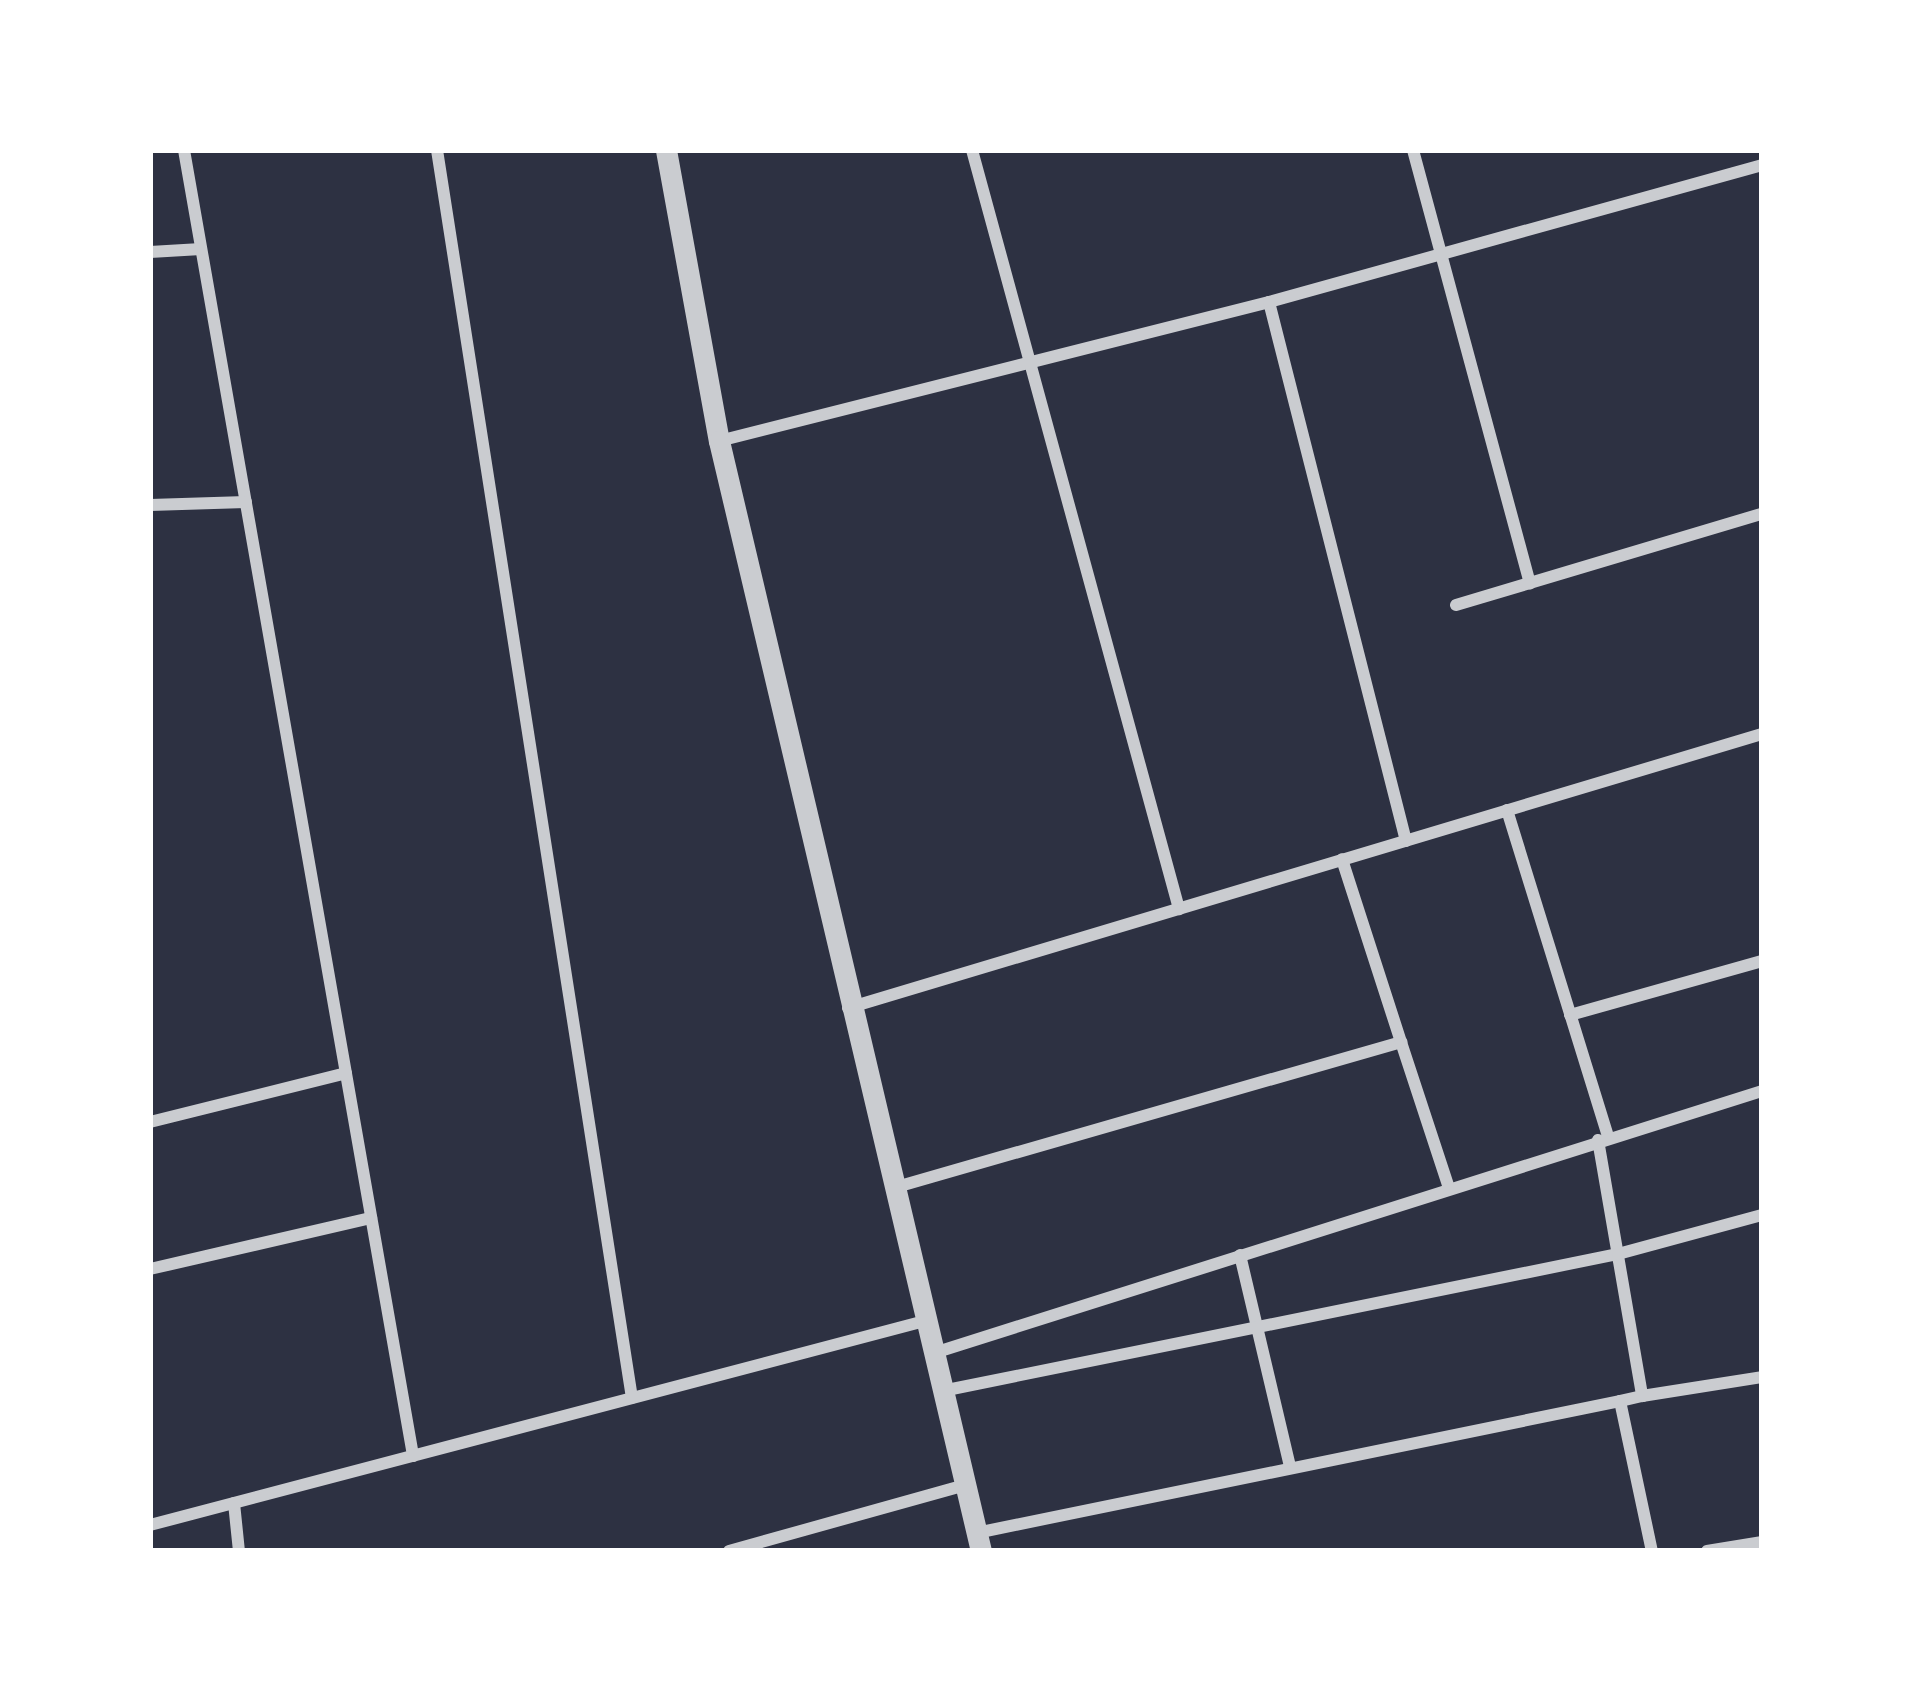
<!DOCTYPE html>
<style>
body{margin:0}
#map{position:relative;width:1912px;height:1701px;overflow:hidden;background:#2d3142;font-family:"Nunito Sans",sans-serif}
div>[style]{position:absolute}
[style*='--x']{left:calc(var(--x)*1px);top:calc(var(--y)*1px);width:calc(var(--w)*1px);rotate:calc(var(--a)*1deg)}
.minor>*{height:12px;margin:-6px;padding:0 6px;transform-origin:6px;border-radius:6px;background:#caccd0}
.tertiary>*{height:21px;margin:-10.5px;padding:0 10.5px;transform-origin:10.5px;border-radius:10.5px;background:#caccd0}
span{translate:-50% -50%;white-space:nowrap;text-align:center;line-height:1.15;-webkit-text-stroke:9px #fff;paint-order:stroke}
.frame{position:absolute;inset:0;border:153px solid #fff;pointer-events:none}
</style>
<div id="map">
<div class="minor">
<div style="--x:184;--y:150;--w:1326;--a:80.05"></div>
<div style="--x:437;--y:150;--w:1263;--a:81.12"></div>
<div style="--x:972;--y:150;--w:787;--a:74.74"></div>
<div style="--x:1413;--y:150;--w:449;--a:74.9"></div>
<div style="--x:150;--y:252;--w:51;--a:-3.4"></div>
<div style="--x:719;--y:441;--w:567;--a:-14.18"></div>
<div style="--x:150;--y:505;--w:96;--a:-1.8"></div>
<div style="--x:1456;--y:605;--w:319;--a:-16.6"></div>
<div style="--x:1507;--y:810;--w:342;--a:72.8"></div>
<div style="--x:1406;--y:841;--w:556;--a:-104.26"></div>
<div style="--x:1269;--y:302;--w:512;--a:-15.53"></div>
<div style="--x:848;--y:1008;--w:954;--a:-16.69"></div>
<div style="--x:1570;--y:1015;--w:199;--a:-15.7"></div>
<div style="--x:1401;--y:1042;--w:154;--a:71.8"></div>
<div style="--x:150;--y:1122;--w:202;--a:-14"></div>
<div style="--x:1598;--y:1140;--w:260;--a:80.2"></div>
<div style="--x:1642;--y:1396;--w:23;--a:167"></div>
<div style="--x:1620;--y:1401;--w:153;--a:78"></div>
<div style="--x:893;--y:1188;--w:529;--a:-16.03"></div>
<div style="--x:1401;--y:1042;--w:192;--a:-107.9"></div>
<div style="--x:1240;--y:1255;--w:218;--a:76.7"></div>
<div style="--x:150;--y:1269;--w:227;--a:-13"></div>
<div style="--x:934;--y:1353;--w:868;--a:-17.56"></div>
<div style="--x:942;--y:1391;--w:690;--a:-11.46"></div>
<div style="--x:1618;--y:1254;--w:149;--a:-15.2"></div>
<div style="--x:1642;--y:1396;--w:121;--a:-9"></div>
<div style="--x:234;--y:1503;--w:48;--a:84.1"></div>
<div style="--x:150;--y:1525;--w:801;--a:-14.75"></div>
<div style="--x:976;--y:1533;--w:657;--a:-11.58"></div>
<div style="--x:729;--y:1551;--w:245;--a:-15.6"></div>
<div style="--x:1707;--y:1551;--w:56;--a:-9.3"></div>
</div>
<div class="tertiary">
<div style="--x:666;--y:150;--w:296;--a:79.7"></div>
<div style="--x:719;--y:441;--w:1141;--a:76.72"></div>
</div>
<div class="frame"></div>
</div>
